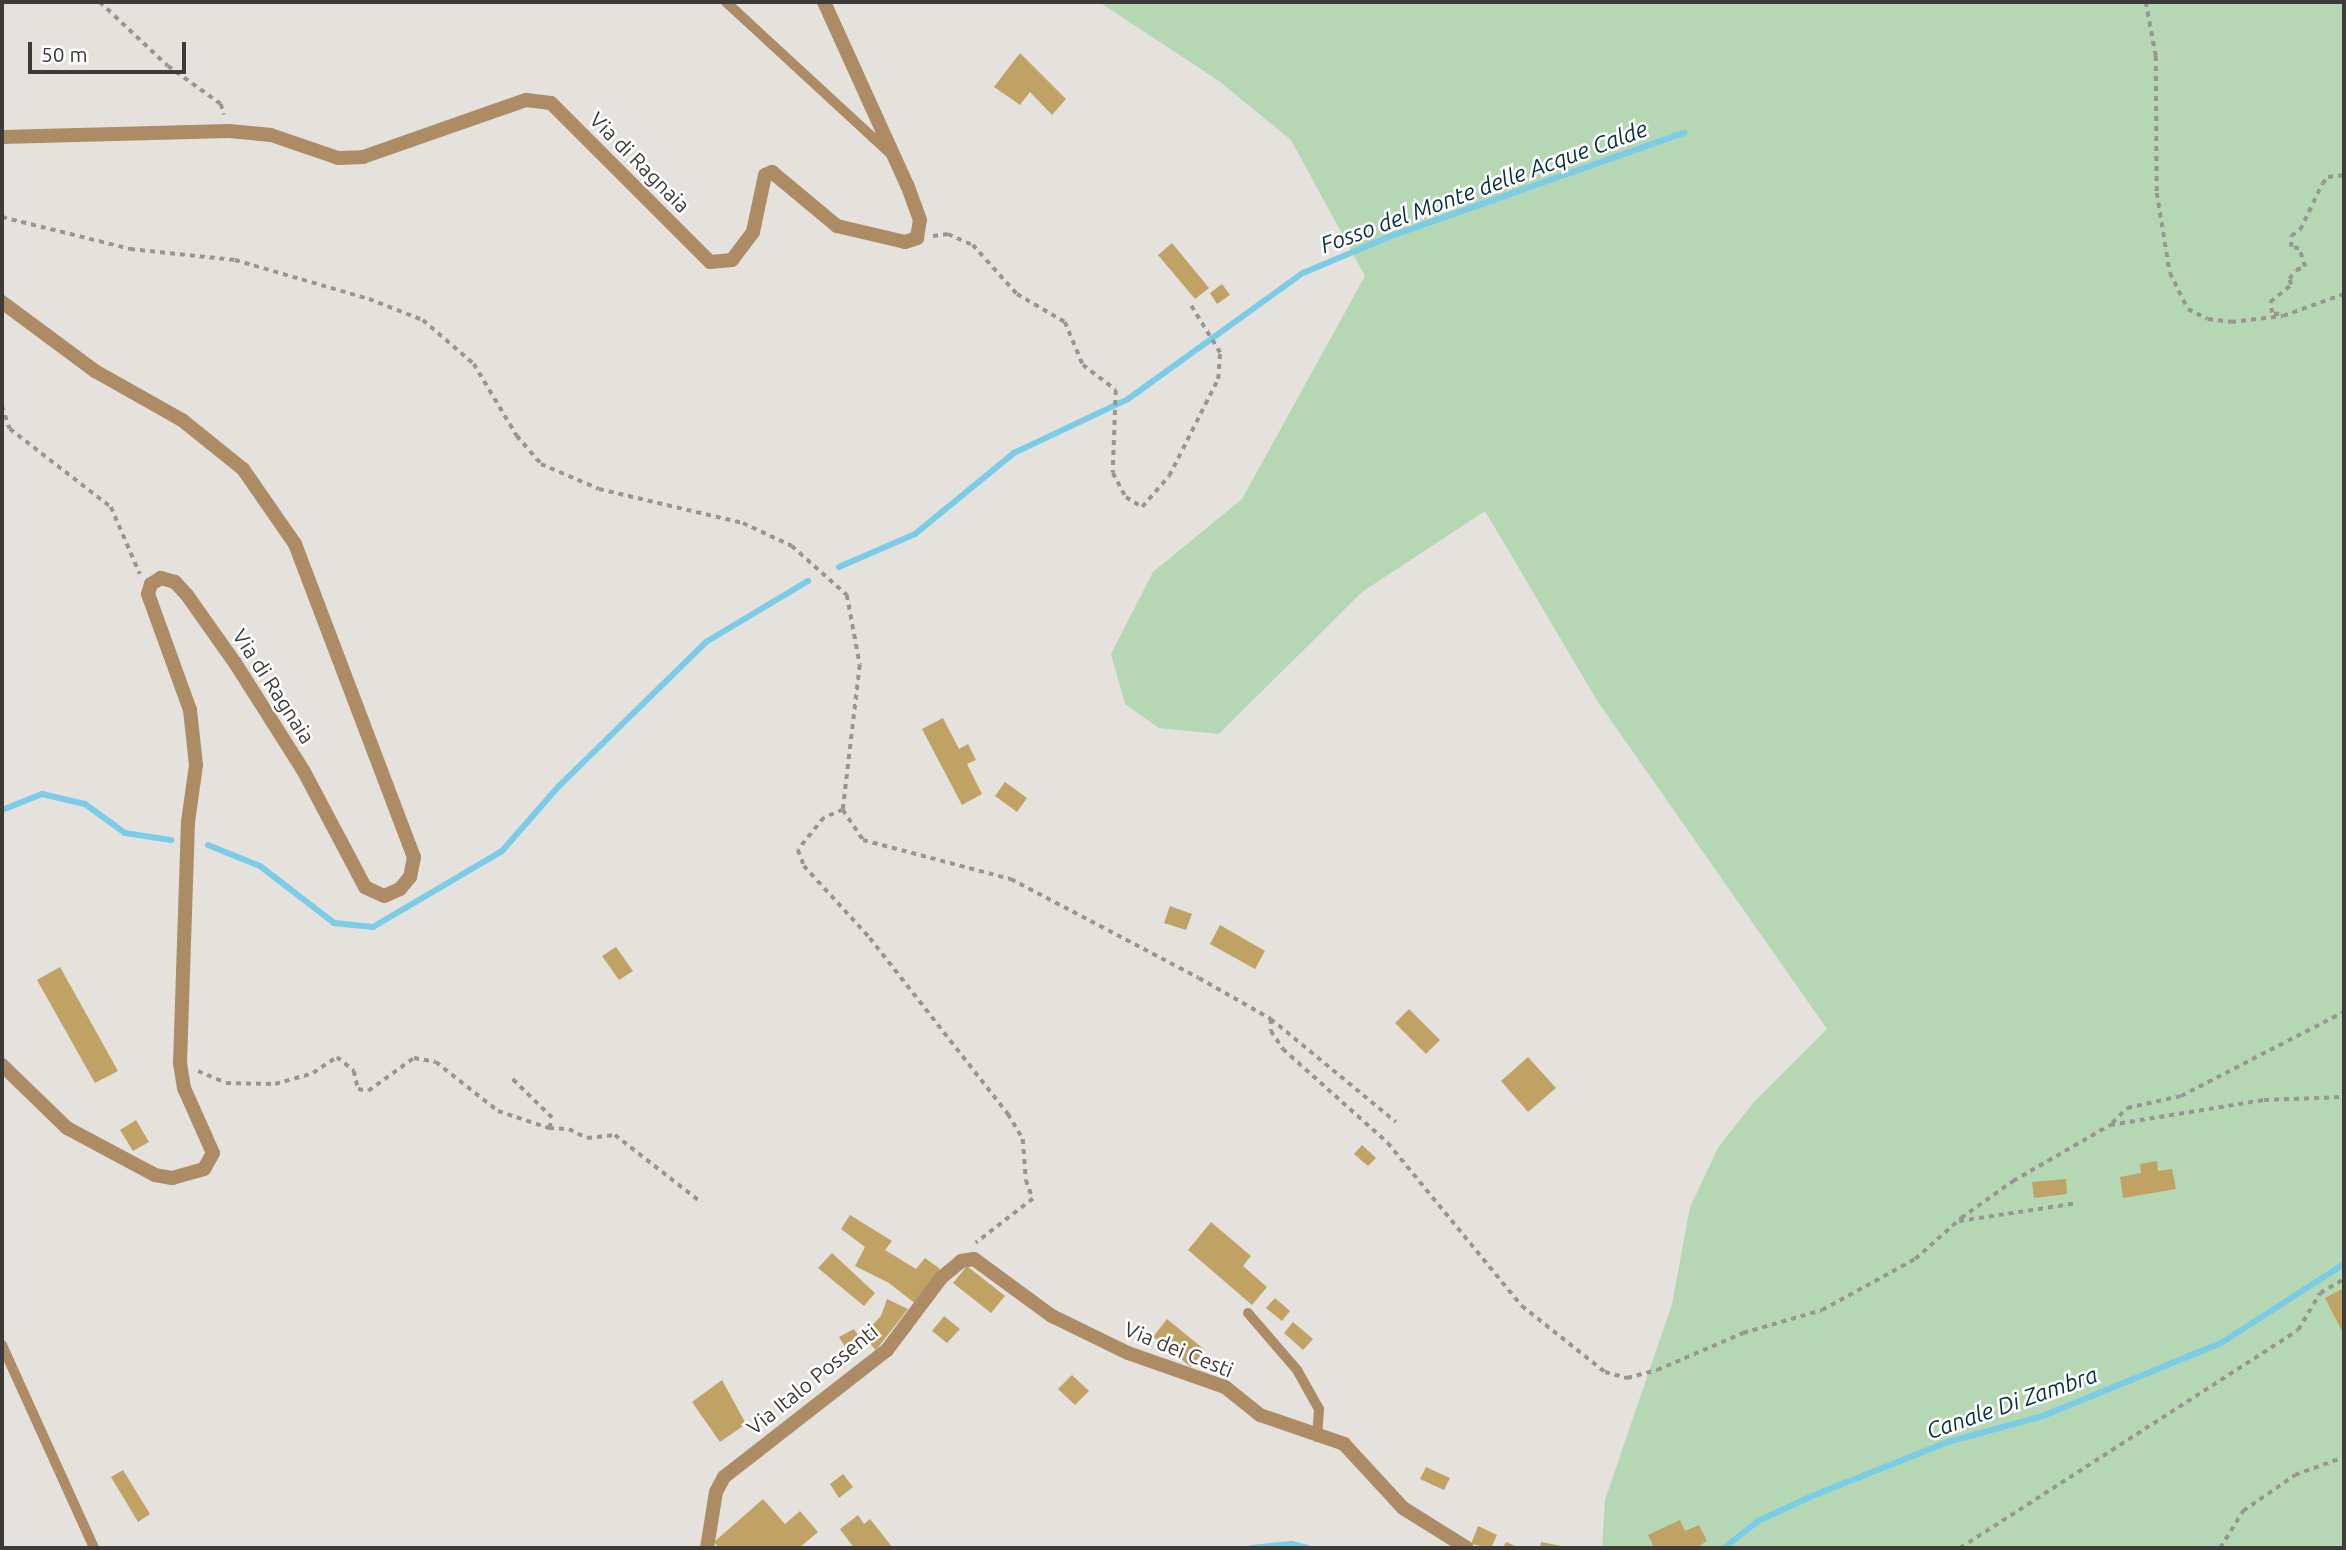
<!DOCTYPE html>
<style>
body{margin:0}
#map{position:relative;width:2346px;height:1550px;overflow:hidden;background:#e5e2dd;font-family:Ubuntu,sans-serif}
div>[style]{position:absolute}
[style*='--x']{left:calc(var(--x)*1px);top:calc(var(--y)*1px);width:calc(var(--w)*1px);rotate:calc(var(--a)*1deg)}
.green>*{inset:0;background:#b5d7b4}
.stream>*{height:6px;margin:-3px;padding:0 3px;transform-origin:3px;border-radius:3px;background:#7bcce7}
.building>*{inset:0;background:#c0a265}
.path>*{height:3.5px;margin-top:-1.75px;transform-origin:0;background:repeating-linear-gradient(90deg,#989692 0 5px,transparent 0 10px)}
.service>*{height:10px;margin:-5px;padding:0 5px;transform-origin:5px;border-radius:5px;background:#ac8b65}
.minor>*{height:14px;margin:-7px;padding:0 7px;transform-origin:7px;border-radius:7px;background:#ac8b65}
span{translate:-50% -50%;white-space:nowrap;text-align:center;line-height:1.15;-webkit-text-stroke:5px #fff;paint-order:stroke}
.street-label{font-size:21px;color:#3c3b39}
.water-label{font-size:23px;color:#0a313d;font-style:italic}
.frame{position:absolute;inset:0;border:4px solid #3c3b39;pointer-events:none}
.scale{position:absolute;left:28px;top:42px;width:158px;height:32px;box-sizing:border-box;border:4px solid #3c3b39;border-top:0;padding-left:9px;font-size:21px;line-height:24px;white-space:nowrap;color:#3c3b39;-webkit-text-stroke:5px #fff;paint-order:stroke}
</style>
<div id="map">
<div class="green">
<div style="clip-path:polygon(1099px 2px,2344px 2px,2344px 1548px,1602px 1548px,1605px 1500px,1672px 1304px,1690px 1207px,1719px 1146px,1754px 1102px,1827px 1029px,1598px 702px,1485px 511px,1362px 592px,1219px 734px,1159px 728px,1125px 704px,1111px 654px,1153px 572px,1242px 499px,1365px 276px,1291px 140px,1219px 81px)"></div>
</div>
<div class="stream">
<div style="--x:839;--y:567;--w:83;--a:-23.5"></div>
<div style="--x:915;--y:534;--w:128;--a:-39.3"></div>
<div style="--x:1014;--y:453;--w:126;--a:-25.3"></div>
<div style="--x:1128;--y:399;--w:216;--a:-35.8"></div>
<div style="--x:1303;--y:273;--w:95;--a:-22.8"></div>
<div style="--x:1391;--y:236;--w:311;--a:-19.4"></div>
<div style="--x:2;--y:810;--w:43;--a:-21.8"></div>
<div style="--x:42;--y:794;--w:44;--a:13.1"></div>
<div style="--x:85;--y:804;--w:49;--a:35.9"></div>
<div style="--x:125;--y:833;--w:47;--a:8.7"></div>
<div style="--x:208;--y:845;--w:56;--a:22"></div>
<div style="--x:260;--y:866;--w:93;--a:37.6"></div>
<div style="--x:334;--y:923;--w:39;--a:6"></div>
<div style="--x:373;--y:927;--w:150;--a:-30.5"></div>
<div style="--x:502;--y:851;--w:86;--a:-48.8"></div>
<div style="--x:559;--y:786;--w:206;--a:-44.4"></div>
<div style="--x:706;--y:642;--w:119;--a:-30.9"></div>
<div style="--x:1251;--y:1548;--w:41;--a:-5.6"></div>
<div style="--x:1292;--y:1544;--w:16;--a:14"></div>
<div style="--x:1724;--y:1548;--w:43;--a:-38.5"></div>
<div style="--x:1758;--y:1521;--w:60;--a:-24.8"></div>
<div style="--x:1812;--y:1496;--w:146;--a:-21.7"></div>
<div style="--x:1948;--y:1442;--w:98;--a:-15.3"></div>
<div style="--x:2043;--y:1416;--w:192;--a:-22.3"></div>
<div style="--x:2221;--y:1343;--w:146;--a:-32.7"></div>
</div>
<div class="building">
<div style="clip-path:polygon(1020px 53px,1066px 99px,1052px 115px,1030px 92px,1020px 105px,994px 87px)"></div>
<div style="clip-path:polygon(1172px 243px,1209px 288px,1195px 299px,1158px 255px)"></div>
<div style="clip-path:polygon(1222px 284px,1230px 295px,1217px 304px,1210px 293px)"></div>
<div style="clip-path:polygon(943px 718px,959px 749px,968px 744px,976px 760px,967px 764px,982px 794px,962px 805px,922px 729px)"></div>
<div style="clip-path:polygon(1005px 782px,1027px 798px,1017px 812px,995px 796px)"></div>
<div style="clip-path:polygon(1170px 906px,1192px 914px,1186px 930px,1164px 923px)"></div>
<div style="clip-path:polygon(1220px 925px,1265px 951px,1255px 969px,1210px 944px)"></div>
<div style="clip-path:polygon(616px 947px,633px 971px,619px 980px,602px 956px)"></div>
<div style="clip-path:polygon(60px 967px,118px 1071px,95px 1083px,37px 980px)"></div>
<div style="clip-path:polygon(1409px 1009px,1440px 1040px,1426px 1054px,1395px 1023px)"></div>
<div style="clip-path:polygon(1528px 1057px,1556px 1088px,1528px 1112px,1501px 1081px)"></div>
<div style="clip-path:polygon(136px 1120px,149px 1142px,133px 1151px,120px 1130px)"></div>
<div style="clip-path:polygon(1362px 1145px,1376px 1158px,1368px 1166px,1354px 1154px)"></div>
<div style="clip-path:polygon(2157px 1161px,2158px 1171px,2172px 1169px,2176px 1189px,2123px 1198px,2120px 1177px,2141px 1173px,2140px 1164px)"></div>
<div style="clip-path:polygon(2066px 1179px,2067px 1194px,2034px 1198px,2032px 1182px)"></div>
<div style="clip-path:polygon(850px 1215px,892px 1241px,885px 1250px,916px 1269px,925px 1258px,940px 1269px,917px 1305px,889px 1283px,855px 1266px,865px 1247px,841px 1229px)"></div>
<div style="clip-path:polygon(1211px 1222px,1251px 1256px,1243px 1266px,1267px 1287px,1252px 1305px,1188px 1250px)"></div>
<div style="clip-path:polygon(832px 1253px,875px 1293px,864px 1306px,818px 1268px)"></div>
<div style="clip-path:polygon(967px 1266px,1005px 1296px,991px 1313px,953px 1283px)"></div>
<div style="clip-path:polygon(2344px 1288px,2344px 1335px,2325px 1298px)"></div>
<div style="clip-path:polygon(1275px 1298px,1290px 1311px,1282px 1321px,1266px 1308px)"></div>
<div style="clip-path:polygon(887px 1299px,908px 1309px,876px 1350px,862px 1336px,881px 1316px)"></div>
<div style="clip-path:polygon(944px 1316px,960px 1329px,947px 1343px,932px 1331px)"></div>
<div style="clip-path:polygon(1167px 1319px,1205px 1350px,1191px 1367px,1153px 1337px)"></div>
<div style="clip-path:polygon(1293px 1322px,1313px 1339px,1303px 1350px,1284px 1333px)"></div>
<div style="clip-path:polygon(854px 1329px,865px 1346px,850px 1355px,839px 1337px)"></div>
<div style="clip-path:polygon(1072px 1375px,1089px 1391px,1075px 1405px,1058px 1389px)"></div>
<div style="clip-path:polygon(722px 1380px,746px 1424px,720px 1442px,692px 1402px)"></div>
<div style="clip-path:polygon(1426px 1467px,1450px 1478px,1444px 1490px,1420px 1479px)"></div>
<div style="clip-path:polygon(123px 1470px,150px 1514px,138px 1522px,111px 1477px)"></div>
<div style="clip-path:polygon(843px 1474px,853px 1487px,839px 1498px,830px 1484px)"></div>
<div style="clip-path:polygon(763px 1499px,785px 1524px,800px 1511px,818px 1532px,799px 1548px,719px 1548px,714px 1542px)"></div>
<div style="clip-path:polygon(858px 1515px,864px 1524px,870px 1519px,893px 1548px,854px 1548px,840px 1529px)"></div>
<div style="clip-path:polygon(1680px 1520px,1685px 1531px,1699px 1525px,1707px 1541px,1696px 1548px,1654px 1548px,1648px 1535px)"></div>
<div style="clip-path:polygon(1478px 1526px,1497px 1535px,1491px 1548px,1471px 1544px)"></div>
<div style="clip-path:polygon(1506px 1542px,1520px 1548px,1503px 1548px)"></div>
<div style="clip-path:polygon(1541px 1542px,1566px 1547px,1566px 1548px,1540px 1548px)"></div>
</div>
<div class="path">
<div style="--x:100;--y:2;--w:93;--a:43.3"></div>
<div style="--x:168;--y:66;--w:65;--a:35.6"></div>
<div style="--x:221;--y:104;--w:11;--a:75"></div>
<div style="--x:2146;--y:2;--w:55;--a:79.5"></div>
<div style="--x:2156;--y:56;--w:137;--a:89.6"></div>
<div style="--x:2157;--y:193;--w:81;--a:80.8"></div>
<div style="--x:2170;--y:273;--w:40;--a:63.4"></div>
<div style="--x:2188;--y:309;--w:22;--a:27"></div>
<div style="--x:2208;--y:319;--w:23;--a:7"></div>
<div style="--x:2231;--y:322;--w:52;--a:-6.6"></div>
<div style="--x:2283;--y:316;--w:65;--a:-19.8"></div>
<div style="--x:2;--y:217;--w:132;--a:14"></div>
<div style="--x:130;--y:249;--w:106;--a:6"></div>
<div style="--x:235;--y:260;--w:140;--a:16.2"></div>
<div style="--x:369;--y:299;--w:58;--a:21.3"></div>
<div style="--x:423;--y:320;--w:67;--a:40.8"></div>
<div style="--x:474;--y:364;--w:84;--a:59.2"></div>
<div style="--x:517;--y:436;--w:37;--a:49"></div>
<div style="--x:541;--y:464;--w:63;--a:23.3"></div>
<div style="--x:599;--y:489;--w:148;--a:13.3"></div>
<div style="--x:743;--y:523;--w:54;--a:25.1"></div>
<div style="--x:792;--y:546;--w:74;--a:41.7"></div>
<div style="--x:847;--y:595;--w:71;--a:79.5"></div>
<div style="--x:860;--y:665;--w:146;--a:96.7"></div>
<div style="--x:843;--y:810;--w:36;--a:56"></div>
<div style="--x:863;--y:840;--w:153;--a:14.8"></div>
<div style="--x:1011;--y:879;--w:212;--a:27.8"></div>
<div style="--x:1199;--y:978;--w:83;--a:29.7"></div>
<div style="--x:1271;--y:1019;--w:162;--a:39.5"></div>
<div style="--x:933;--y:236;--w:15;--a:-8"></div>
<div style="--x:948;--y:234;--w:27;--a:24"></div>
<div style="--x:973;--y:245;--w:66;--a:48.1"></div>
<div style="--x:1017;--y:294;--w:56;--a:30.3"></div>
<div style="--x:1065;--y:322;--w:47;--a:67.3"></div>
<div style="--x:1083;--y:365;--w:41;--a:37.1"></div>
<div style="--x:1116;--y:390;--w:83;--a:92.1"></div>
<div style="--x:1113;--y:473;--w:27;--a:62"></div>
<div style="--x:1126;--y:497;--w:19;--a:32"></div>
<div style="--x:1142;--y:507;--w:41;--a:-48.9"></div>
<div style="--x:1169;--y:476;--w:109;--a:-63.2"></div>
<div style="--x:1218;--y:379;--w:26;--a:-86"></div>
<div style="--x:1220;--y:353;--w:55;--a:-121.7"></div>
<div style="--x:2279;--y:315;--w:7;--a:-164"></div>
<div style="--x:2272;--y:313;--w:11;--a:-100"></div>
<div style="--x:2270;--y:302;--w:27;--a:-39"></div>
<div style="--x:2291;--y:285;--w:6;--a:-108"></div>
<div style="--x:2289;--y:279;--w:11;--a:-52"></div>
<div style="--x:2296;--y:270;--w:9;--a:-18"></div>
<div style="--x:2305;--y:267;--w:19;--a:-108"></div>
<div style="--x:2299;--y:249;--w:8;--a:-166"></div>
<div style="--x:2291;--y:247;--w:11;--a:-90"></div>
<div style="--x:2291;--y:236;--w:11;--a:-34"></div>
<div style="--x:2300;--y:230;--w:51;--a:-64.4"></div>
<div style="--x:2322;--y:184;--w:9;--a:-49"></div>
<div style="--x:2328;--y:177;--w:16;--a:-7"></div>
<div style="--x:2;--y:406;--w:24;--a:71"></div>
<div style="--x:10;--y:429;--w:128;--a:37.7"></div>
<div style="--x:111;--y:507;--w:73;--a:66.6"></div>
<div style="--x:843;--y:810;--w:21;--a:157"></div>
<div style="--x:824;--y:818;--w:41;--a:129.1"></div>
<div style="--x:798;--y:850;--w:17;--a:69"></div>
<div style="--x:804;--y:866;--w:98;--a:47.5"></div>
<div style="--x:870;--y:938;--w:224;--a:51.9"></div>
<div style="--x:1008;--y:1114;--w:29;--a:59"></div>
<div style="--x:1023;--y:1139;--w:41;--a:85.8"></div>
<div style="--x:1026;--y:1180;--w:20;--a:70"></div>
<div style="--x:1033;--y:1199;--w:72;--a:142.3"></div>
<div style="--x:1271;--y:1019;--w:12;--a:90"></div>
<div style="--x:1271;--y:1031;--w:22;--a:56"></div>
<div style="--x:1283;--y:1049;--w:141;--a:41.8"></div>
<div style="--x:1388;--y:1143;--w:211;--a:50.6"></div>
<div style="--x:1522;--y:1306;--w:106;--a:38.5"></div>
<div style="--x:1605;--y:1372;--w:23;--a:15"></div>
<div style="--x:1627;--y:1378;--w:31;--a:-15"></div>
<div style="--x:1657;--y:1370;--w:94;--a:-23.3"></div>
<div style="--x:1743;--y:1333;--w:82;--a:-16.2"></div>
<div style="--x:1822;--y:1310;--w:106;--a:-28.7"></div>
<div style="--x:1915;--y:1259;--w:62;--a:-41.7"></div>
<div style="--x:1961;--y:1218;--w:64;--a:-35.4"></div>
<div style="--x:2013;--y:1181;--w:112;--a:-30"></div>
<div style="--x:2110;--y:1125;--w:156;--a:-9.2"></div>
<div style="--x:2264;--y:1100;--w:80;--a:-2.1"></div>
<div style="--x:198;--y:1071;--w:30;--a:23"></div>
<div style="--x:226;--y:1083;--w:49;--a:1.2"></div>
<div style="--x:275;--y:1084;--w:40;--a:-16"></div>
<div style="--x:313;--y:1073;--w:29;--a:-34"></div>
<div style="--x:337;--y:1057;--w:22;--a:39"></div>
<div style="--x:354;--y:1071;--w:18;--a:77"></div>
<div style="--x:358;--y:1089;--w:10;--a:11"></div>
<div style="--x:368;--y:1091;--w:57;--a:-35.7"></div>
<div style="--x:414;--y:1058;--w:22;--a:10"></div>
<div style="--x:436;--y:1062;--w:79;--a:38.3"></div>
<div style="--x:498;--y:1111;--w:54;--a:18.4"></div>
<div style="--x:549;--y:1128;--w:10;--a:-73"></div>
<div style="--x:552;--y:1118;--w:56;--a:-135.7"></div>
<div style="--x:2112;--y:1123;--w:21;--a:-45"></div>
<div style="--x:2127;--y:1108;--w:55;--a:-12.5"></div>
<div style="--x:2181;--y:1096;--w:183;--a:-27.3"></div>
<div style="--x:549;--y:1128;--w:20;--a:3"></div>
<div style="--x:569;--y:1129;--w:20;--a:27"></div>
<div style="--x:587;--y:1138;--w:28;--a:-6"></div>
<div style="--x:615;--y:1135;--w:110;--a:38"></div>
<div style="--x:1959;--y:1221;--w:120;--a:-8.6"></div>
<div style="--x:1960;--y:1548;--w:402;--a:-32.8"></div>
<div style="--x:2298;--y:1330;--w:43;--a:-59.3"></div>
<div style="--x:2320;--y:1293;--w:28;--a:-30"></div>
<div style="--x:2220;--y:1548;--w:44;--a:-58.1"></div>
<div style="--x:2243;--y:1511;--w:63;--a:-34.7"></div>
<div style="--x:2295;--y:1475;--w:52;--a:-20.2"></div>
</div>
<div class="service">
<div style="--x:726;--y:2;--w:224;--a:42.7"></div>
<div style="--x:1248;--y:1313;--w:75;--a:49.3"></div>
<div style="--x:1297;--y:1370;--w:45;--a:60.6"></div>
<div style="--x:1319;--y:1409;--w:28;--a:94"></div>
<div style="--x:2;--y:1345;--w:223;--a:65.6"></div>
</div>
<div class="minor">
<div style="--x:2;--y:137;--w:227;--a:-1.5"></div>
<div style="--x:229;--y:131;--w:42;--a:5.4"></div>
<div style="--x:271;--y:135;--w:71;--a:18.9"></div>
<div style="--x:338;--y:158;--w:25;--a:-2"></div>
<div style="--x:363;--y:157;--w:173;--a:-19.3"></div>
<div style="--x:526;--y:100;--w:25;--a:7"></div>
<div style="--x:551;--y:103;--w:225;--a:45"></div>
<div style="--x:710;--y:262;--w:22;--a:-5"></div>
<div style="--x:732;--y:260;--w:35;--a:-53"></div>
<div style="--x:753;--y:232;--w:58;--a:-78.1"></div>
<div style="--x:765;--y:175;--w:8;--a:-23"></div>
<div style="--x:772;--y:172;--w:85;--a:39.7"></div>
<div style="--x:837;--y:226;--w:70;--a:13.2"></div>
<div style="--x:905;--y:242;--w:13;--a:-18"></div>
<div style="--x:917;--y:238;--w:18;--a:-81"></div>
<div style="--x:920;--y:220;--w:37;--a:-110"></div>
<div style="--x:907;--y:185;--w:201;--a:-114.4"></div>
<div style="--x:2;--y:302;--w:116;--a:36.6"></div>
<div style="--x:95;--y:371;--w:100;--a:29.4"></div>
<div style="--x:182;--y:420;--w:78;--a:38.8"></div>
<div style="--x:243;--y:469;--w:91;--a:55.3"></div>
<div style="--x:295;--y:544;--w:335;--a:69.2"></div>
<div style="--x:414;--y:857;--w:20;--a:101"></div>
<div style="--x:410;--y:877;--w:16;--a:130"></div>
<div style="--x:400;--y:889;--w:17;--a:156"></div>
<div style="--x:384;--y:896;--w:21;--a:-155"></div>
<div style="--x:365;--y:887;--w:132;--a:-117.9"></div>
<div style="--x:303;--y:770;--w:127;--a:-122.4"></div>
<div style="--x:235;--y:663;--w:83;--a:-125.2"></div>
<div style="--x:187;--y:595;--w:18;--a:-133"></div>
<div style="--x:175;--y:582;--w:15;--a:-164"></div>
<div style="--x:161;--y:578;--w:12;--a:149"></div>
<div style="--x:151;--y:584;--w:10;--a:107"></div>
<div style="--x:148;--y:594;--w:123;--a:70.1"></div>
<div style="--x:190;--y:710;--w:55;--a:83.8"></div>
<div style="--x:196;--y:765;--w:58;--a:98"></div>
<div style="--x:188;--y:822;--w:241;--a:91.9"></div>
<div style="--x:180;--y:1063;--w:25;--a:81"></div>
<div style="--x:184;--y:1088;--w:71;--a:66"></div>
<div style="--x:213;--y:1153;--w:18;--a:119"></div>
<div style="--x:204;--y:1169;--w:33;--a:164"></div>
<div style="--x:172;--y:1178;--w:17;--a:-170"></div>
<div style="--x:155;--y:1175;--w:100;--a:-151.9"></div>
<div style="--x:67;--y:1128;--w:91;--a:-135.9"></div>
<div style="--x:707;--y:1548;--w:57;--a:-80.9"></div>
<div style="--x:716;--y:1492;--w:17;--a:-62"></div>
<div style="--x:724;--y:1477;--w:207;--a:-37.9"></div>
<div style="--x:887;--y:1350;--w:90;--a:-53.1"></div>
<div style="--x:941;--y:1278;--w:26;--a:-40"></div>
<div style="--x:961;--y:1261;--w:13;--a:-9"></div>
<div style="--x:974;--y:1259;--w:97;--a:36.2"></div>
<div style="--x:1052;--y:1316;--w:85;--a:26"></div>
<div style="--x:1128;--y:1353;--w:103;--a:19.3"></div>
<div style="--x:1225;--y:1387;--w:45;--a:38.7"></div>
<div style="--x:1260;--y:1415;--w:89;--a:19"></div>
<div style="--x:1344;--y:1444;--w:87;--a:47.3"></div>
<div style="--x:1403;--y:1508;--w:75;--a:32"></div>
</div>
<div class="street-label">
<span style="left:640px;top:162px;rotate:45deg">Via di Ragnaia</span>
<span style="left:274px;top:686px;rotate:57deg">Via di Ragnaia</span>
<span style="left:1179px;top:1349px;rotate:22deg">Via dei Cesti</span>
<span style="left:812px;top:1379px;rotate:-39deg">Via Italo Possenti</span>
</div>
<div class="water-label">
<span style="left:1484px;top:187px;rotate:-20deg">Fosso del Monte delle Acque Calde</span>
<span style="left:2012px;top:1403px;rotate:-19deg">Canale Di Zambra</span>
</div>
<div class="frame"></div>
<div class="scale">50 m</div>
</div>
